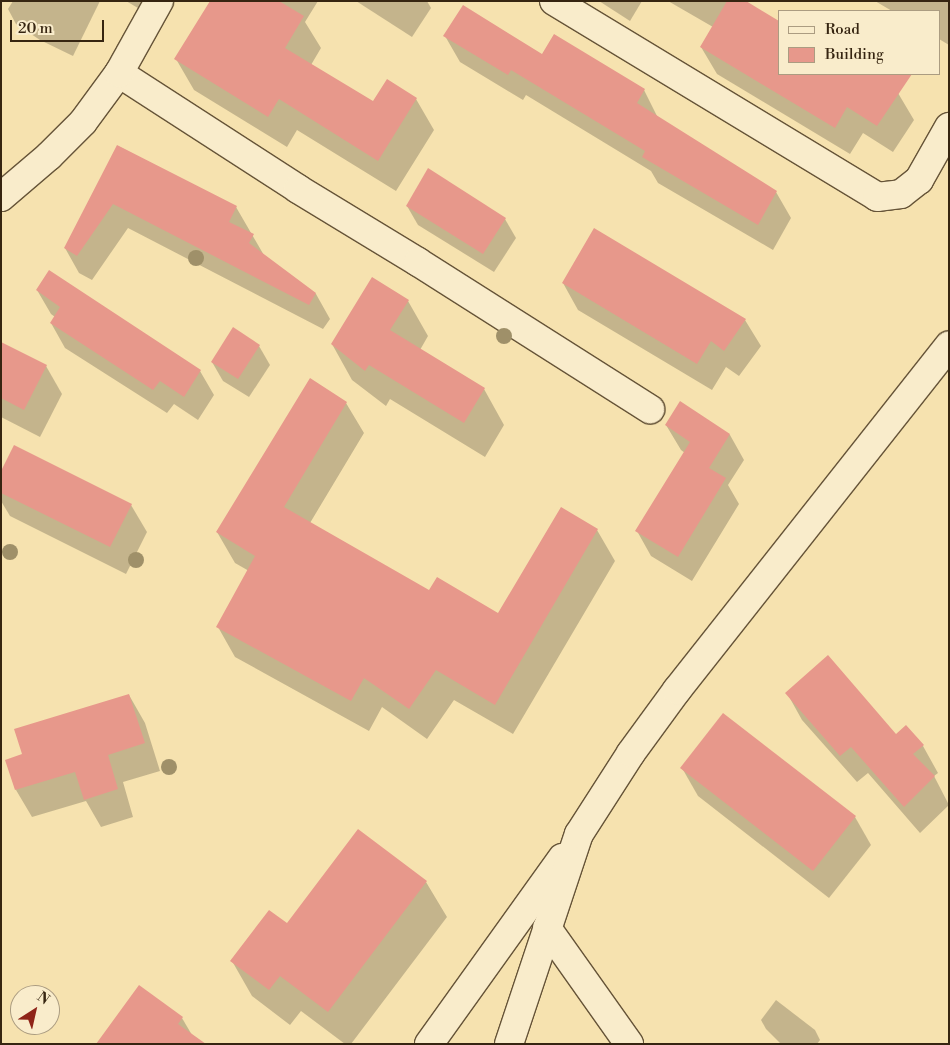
<!DOCTYPE html>
<style>
body{margin:0}
#map{position:relative;width:950px;height:1045px;overflow:hidden;background:#f6e2af;font-family:"Libre Bodoni",serif}
div>[style]{position:absolute}
[style*='--x']{left:calc(var(--x)*1px);top:calc(var(--y)*1px);width:calc(var(--w)*1px);rotate:calc(var(--a)*1deg)}
.shadow>*{inset:0;background:#0003}
.building>*{inset:0;background:#e7988b}
.roads{filter:drop-shadow(1px 0 #665438) drop-shadow(-1px 0 #665438) drop-shadow(0 1px #665438) drop-shadow(0 -1px #665438)}
.minor>*{height:28px;margin:-14px;padding:0 14px;transform-origin:14px;border-radius:14px;background:#f9eccb}
.trees>*{width:16px;height:16px;margin:-8px;border-radius:50%;background:#9f9069}
span{translate:-50% -50%;white-space:nowrap;text-align:center;line-height:1.15;-webkit-text-stroke:5px #f9eccb;paint-order:stroke}
.frame{position:absolute;inset:0;border:2px solid #362511;pointer-events:none}
.legend{position:absolute;left:778px;top:10px;width:162px;height:65px;box-sizing:border-box;background:#f9eccb;border:1px solid #ab9c81;margin:0;padding:6px 9px;list-style:none;font-size:15px;color:#362511}
.legend li{display:flex;align-items:center;gap:10px;height:25px}
.legend b{width:25px;border:1px solid #ab9c81}
.north{position:absolute;left:10px;top:985px;width:50px;height:50px;box-sizing:border-box;background:#f9eccb;border:1px solid #ab9c81;border-radius:50%;rotate:35deg;font-size:14px;font-weight:700;line-height:20px;text-align:center;color:#362511}
.north::after{content:'';display:block;margin:auto;width:18px;height:22px;background:#8f2418;clip-path:polygon(50% 0,100% 100%,50% 72%,0 100%)}
.scale{position:absolute;left:10px;top:20px;width:94px;height:22px;box-sizing:border-box;border:2px solid #362511;border-top:0;padding-left:6px;font-size:15px;line-height:18px;white-space:nowrap;color:#362511;-webkit-text-stroke:4px #f9eccb;paint-order:stroke}
</style>
<div id="map">
<div class="shadow">
<div style="clip-path:polygon(13px 1px,100px 1px,73px 56px,40px 40px,16px 24px,8px 9px)"></div>
<div style="clip-path:polygon(126px 1px,149px 1px,143px 11px)"></div>
<div style="clip-path:polygon(211px 1px,318px 1px,305px 22px,321px 48px,311px 65px,373px 103px,416px 99px,434px 130px,396px 191px,297px 130px,287px 147px,194px 90px,176px 59px)"></div>
<div style="clip-path:polygon(356px 1px,427px 1px,431px 8px,412px 37px)"></div>
<div style="clip-path:polygon(599px 1px,642px 1px,630px 21px)"></div>
<div style="clip-path:polygon(668px 1px,744px 1px,779px 74px,865px 74px,898px 93px,914px 120px,893px 152px,863px 133px,850px 154px,717px 74px,701px 47px,713px 27px)"></div>
<div style="clip-path:polygon(875px 1px,949px 1px,949px 45px,939px 39px,939px 11px,892px 11px)"></div>
<div style="clip-path:polygon(445px 36px,542px 56px,555px 36px,644px 90px,658px 118px,776px 192px,791px 218px,773px 250px,658px 183px,651px 171px,526px 95px,523px 100px,460px 62px)"></div>
<div style="clip-path:polygon(118px 146px,236px 207px,265px 257px,316px 294px,330px 319px,323px 329px,128px 228px,92px 280px,79px 273px,65px 248px)"></div>
<div style="clip-path:polygon(429px 170px,505px 219px,516px 238px,494px 272px,418px 225px,407px 206px)"></div>
<div style="clip-path:polygon(563px 283px,745px 320px,761px 346px,739px 376px,726px 367px,712px 390px,578px 310px)"></div>
<div style="clip-path:polygon(37px 290px,200px 371px,214px 395px,198px 420px,174px 404px,167px 413px,65px 348px,51px 323px,55px 317px,51px 314px)"></div>
<div style="clip-path:polygon(408px 301px,428px 336px,420px 350px,484px 389px,504px 425px,485px 457px,390px 399px,386px 406px,352px 380px,332px 344px)"></div>
<div style="clip-path:polygon(1px 343px,46px 366px,62px 394px,40px 437px,1px 417px)"></div>
<div style="clip-path:polygon(259px 346px,270px 365px,249px 397px,223px 381px,212px 362px)"></div>
<div style="clip-path:polygon(346px 403px,364px 433px,310px 523px,429px 592px,498px 615px,562px 509px,597px 530px,615px 561px,513px 734px,454px 700px,427px 739px,382px 707px,369px 731px,235px 657px,218px 627px,249px 571px,235px 563px,217px 532px)"></div>
<div style="clip-path:polygon(680px 403px,730px 435px,744px 460px,728px 485px,739px 504px,692px 581px,651px 556px,637px 531px,685px 453px,681px 450px,666px 425px)"></div>
<div style="clip-path:polygon(1px 474px,131px 505px,147px 532px,126px 574px,10px 516px,1px 501px)"></div>
<div style="clip-path:polygon(787px 693px,923px 746px,938px 773px,934px 776px,949px 805px,920px 833px,868px 773px,857px 782px,802px 720px)"></div>
<div style="clip-path:polygon(129px 695px,145px 723px,160px 771px,123px 782px,133px 817px,101px 827px,86px 801px,32px 817px,16px 790px,24px 755px)"></div>
<div style="clip-path:polygon(682px 768px,855px 817px,871px 845px,829px 898px,698px 796px)"></div>
<div style="clip-path:polygon(426px 882px,447px 917px,351px 1044px,345px 1044px,301px 1011px,290px 1025px,252px 996px,232px 961px,287px 925px)"></div>
<div style="clip-path:polygon(776px 1000px,815px 1030px,820px 1040px,817px 1044px,781px 1044px,766px 1029px,761px 1020px)"></div>
<div style="clip-path:polygon(182px 1018px,192px 1035px,97px 1044px)"></div>
</div>
<div class="building">
<div style="clip-path:polygon(210px 1px,279px 1px,304px 16px,285px 48px,373px 101px,387px 79px,417px 98px,378px 161px,279px 99px,268px 117px,174px 59px)"></div>
<div style="clip-path:polygon(727px 1px,746px 1px,779px 21px,779px 74px,912px 74px,877px 126px,847px 107px,835px 128px,700px 47px)"></div>
<div style="clip-path:polygon(463px 5px,542px 54px,554px 34px,645px 89px,637px 103px,777px 191px,758px 225px,642px 157px,645px 151px,511px 70px,508px 75px,443px 36px)"></div>
<div style="clip-path:polygon(117px 145px,237px 206px,229px 222px,254px 234px,249px 243px,316px 293px,309px 305px,113px 204px,77px 256px,64px 248px)"></div>
<div style="clip-path:polygon(428px 168px,506px 218px,483px 254px,406px 206px)"></div>
<div style="clip-path:polygon(594px 228px,746px 319px,724px 351px,711px 341px,697px 364px,562px 283px)"></div>
<div style="clip-path:polygon(49px 270px,201px 370px,184px 397px,160px 381px,153px 390px,50px 323px,60px 307px,36px 290px)"></div>
<div style="clip-path:polygon(372px 277px,409px 300px,390px 330px,485px 388px,464px 423px,369px 365px,365px 371px,331px 344px)"></div>
<div style="clip-path:polygon(233px 327px,260px 345px,238px 379px,211px 362px)"></div>
<div style="clip-path:polygon(1px 342px,47px 365px,24px 410px,1px 398px)"></div>
<div style="clip-path:polygon(310px 378px,347px 402px,284px 507px,429px 590px,437px 577px,498px 613px,561px 507px,598px 529px,495px 705px,436px 670px,409px 709px,364px 678px,351px 701px,216px 627px,255px 556px,216px 532px)"></div>
<div style="clip-path:polygon(680px 401px,730px 434px,709px 468px,726px 478px,678px 557px,635px 531px,690px 442px,665px 425px)"></div>
<div style="clip-path:polygon(14px 445px,132px 504px,110px 547px,1px 493px,1px 471px)"></div>
<div style="clip-path:polygon(828px 655px,896px 734px,906px 725px,924px 745px,913px 754px,935px 776px,904px 807px,851px 747px,840px 756px,785px 693px)"></div>
<div style="clip-path:polygon(129px 694px,145px 743px,108px 755px,118px 789px,84px 800px,75px 772px,15px 790px,5px 760px,22px 754px,14px 729px)"></div>
<div style="clip-path:polygon(723px 713px,856px 816px,813px 871px,680px 768px)"></div>
<div style="clip-path:polygon(358px 829px,427px 881px,328px 1012px,280px 976px,269px 990px,230px 961px,269px 910px,287px 923px)"></div>
<div style="clip-path:polygon(139px 985px,183px 1017px,178px 1024px,206px 1044px,96px 1044px)"></div>
</div>
<div class="roads">
<div class="minor">
<div style="--x:554;--y:1;--w:378;--a:31.2"></div>
<div style="--x:877;--y:197;--w:24;--a:-7"></div>
<div style="--x:901;--y:194;--w:23;--a:-38"></div>
<div style="--x:919;--y:180;--w:61;--a:-60.5"></div>
<div style="--x:119;--y:73;--w:213;--a:32.9"></div>
<div style="--x:298;--y:189;--w:140;--a:31.3"></div>
<div style="--x:418;--y:262;--w:275;--a:32.4"></div>
<div style="--x:1;--y:197;--w:63;--a:-40.5"></div>
<div style="--x:49;--y:156;--w:48;--a:-45"></div>
<div style="--x:83;--y:122;--w:61;--a:-53.7"></div>
<div style="--x:119;--y:73;--w:82;--a:-60.9"></div>
<div style="--x:547;--y:928;--w:142;--a:54.7"></div>
<div style="--x:429;--y:1044;--w:229;--a:-54.4"></div>
<div style="--x:509;--y:1044;--w:221;--a:-71.6"></div>
<div style="--x:579;--y:834;--w:96;--a:-57.3"></div>
<div style="--x:631;--y:753;--w:78;--a:-53.9"></div>
<div style="--x:677;--y:690;--w:439;--a:-51.7"></div>
</div>
</div>
<div class="trees">
<div style="left:196px;top:258px"></div>
<div style="left:504px;top:336px"></div>
<div style="left:10px;top:552px"></div>
<div style="left:136px;top:560px"></div>
<div style="left:169px;top:767px"></div>
</div>
<div class="frame"></div>
<ul class="legend">
<li><b style="height:6px;background:#f9eccb"></b>Road</li>
<li><b style="height:14px;background:#e7988b"></b>Building</li>
</ul>
<div class="north">N</div>
<div class="scale">20 m</div>
</div>
